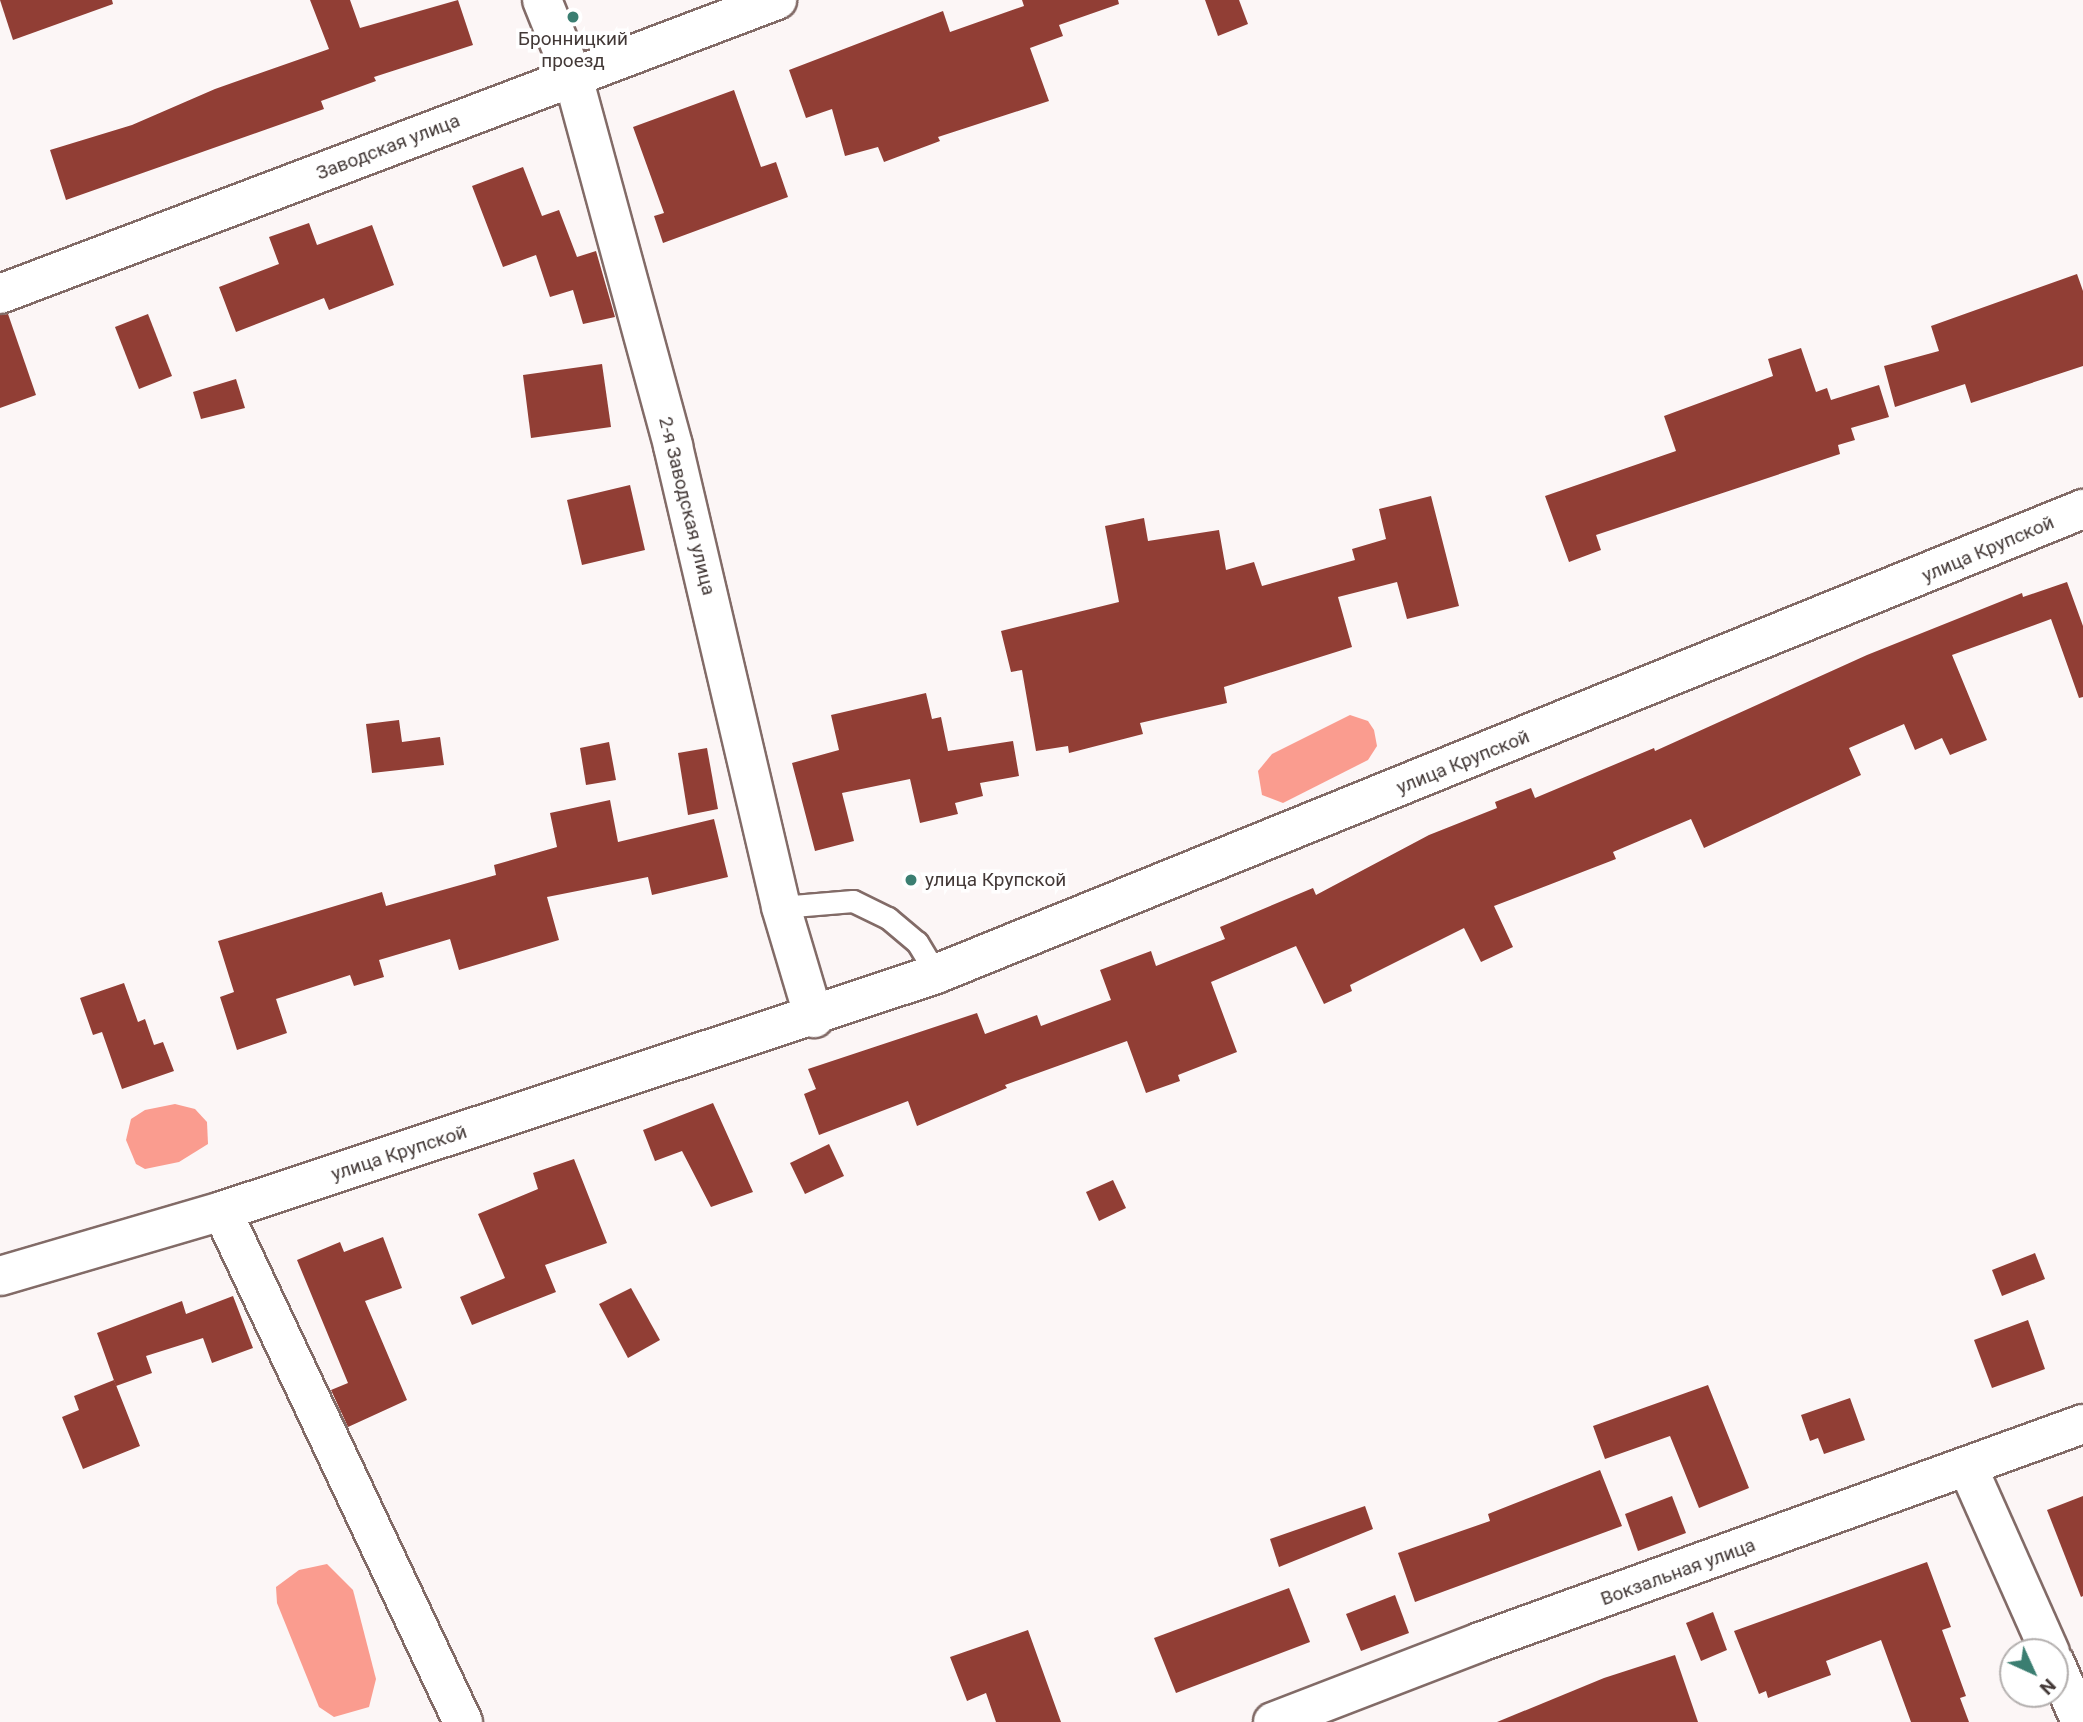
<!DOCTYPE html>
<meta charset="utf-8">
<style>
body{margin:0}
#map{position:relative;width:2083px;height:1722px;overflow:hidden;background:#fcf6f6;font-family:Roboto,sans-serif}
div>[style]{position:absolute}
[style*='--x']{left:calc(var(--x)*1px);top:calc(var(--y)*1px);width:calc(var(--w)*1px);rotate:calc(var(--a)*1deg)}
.water>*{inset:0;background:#fa9c8f}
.building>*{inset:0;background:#913e35}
.roads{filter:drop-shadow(2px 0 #826b67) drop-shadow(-2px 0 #826b67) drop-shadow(0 2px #826b67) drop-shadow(0 -2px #826b67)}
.lane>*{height:21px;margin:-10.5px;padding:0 10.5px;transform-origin:10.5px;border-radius:10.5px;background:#fff}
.street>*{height:38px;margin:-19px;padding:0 19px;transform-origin:19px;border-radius:19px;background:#fff}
.dots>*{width:19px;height:19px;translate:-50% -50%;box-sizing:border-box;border:4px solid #fff;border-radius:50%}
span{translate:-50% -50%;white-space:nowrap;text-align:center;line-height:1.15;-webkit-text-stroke:7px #fff;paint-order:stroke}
.poi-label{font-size:19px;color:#433937}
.left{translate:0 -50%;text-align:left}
.street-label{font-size:19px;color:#433937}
.north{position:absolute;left:1999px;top:1638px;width:70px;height:70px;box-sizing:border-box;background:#fff;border:2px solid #b4b0af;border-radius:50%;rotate:135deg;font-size:19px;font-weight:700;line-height:28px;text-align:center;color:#433937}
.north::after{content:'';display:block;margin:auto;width:24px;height:32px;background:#3b7e71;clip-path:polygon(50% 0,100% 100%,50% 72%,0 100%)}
</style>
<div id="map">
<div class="water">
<div style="clip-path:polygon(1350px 715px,1368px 721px,1374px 730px,1377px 746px,1368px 760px,1283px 803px,1262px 795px,1258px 771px,1272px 754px)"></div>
<div style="clip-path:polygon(175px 1104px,195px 1109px,207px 1122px,208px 1144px,179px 1162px,145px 1169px,136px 1164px,126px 1140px,131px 1119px,145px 1110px)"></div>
<div style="clip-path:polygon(327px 1564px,353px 1590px,376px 1679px,369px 1707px,334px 1717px,319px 1707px,277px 1603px,276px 1587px,299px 1570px)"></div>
</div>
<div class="building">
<div style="clip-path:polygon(0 0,112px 0,113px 4px,13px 40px)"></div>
<div style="clip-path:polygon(310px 0,350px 0,360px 28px,458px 0,473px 45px,374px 77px,376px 81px,321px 101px,324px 109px,66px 200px,50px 150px,132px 125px,215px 89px,329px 49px)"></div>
<div style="clip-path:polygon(1022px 0,1118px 0,1119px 4px,1059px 25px,1063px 36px,1030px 48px,1049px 101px,938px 137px,940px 141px,884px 162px,878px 147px,845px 156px,832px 109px,806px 118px,789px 70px,943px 11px,950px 32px,1024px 6px)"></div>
<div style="clip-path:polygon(1205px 0,1239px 0,1248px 24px,1218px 36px)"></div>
<div style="clip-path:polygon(734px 90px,761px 167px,776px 162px,788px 197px,663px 243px,654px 216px,664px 213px,633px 127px)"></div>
<div style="clip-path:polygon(523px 167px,542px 216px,559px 210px,577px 257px,596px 251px,615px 317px,583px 324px,573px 290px,550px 297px,536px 255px,503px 267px,472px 186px)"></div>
<div style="clip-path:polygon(309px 223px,317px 245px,372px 225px,394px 285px,329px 310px,324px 298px,236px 332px,219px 287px,279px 264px,269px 237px)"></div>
<div style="clip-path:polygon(2077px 274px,2083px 291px,2083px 366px,1971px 403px,1965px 384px,1895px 407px,1884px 366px,1939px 351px,1931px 326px)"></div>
<div style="clip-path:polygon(8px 314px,36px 395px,0 408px,0 315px)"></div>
<div style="clip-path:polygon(148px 314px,172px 376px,139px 389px,115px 327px)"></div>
<div style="clip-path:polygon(1801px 348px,1816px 392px,1827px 388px,1831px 400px,1879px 385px,1889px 417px,1851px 428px,1855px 440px,1838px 445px,1840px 454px,1596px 535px,1601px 550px,1569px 562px,1545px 496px,1676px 451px,1664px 416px,1773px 376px,1768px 359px)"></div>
<div style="clip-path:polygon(602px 364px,611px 427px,531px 438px,523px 375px)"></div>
<div style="clip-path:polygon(236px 379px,245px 408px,201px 419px,193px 392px)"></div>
<div style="clip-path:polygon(630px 485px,645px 550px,582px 565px,567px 500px)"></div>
<div style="clip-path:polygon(1431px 496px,1459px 606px,1407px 619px,1397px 582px,1338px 597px,1352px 647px,1224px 687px,1227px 703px,1140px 723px,1143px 734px,1069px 753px,1068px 746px,1036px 751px,1022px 670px,1011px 672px,1001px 631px,1119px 602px,1105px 526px,1144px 518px,1148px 541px,1219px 530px,1226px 570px,1254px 562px,1262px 586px,1355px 560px,1352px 549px,1386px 539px,1379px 509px)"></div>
<div style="clip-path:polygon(2067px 582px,2083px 626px,2083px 697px,2079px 698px,2051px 619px,1952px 655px,1987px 740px,1950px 755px,1942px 738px,1915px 750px,1904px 724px,1849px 748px,1861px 775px,1704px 848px,1691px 819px,1613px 852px,1616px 859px,1494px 906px,1513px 947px,1481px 962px,1464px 928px,1350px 985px,1352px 991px,1324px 1004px,1296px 946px,1211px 982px,1237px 1052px,1178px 1075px,1180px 1081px,1146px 1093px,1127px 1041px,1005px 1085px,1007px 1088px,917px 1126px,908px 1101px,819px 1135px,804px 1094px,816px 1089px,808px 1069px,977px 1013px,985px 1034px,1037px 1015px,1041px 1026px,1111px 1000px,1100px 970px,1151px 951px,1156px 966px,1225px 939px,1220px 927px,1313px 888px,1316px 895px,1429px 835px,1497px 808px,1495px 802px,1531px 788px,1535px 798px,1654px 748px,1655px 751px,1867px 655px,2022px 593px,2023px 597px)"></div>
<div style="clip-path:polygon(926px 693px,932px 719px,941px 717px,948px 751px,1013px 741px,1019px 776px,980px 783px,983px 796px,955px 803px,958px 814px,920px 823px,910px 779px,842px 793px,854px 841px,815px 851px,792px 763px,839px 750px,831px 715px)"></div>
<div style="clip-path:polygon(399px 720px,402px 742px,440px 737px,444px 765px,372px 773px,366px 724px)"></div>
<div style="clip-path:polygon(609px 742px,616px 780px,586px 785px,580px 748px)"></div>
<div style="clip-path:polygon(707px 748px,718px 809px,688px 815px,678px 753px)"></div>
<div style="clip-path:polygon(610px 800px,618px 842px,714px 819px,728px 877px,652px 895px,648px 877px,547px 897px,559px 940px,459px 970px,450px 939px,379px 960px,384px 977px,354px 986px,350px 975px,276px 999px,287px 1033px,237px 1050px,220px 997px,234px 992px,218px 941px,382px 892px,386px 906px,496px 875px,494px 865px,557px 847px,550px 813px)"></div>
<div style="clip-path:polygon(124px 983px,138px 1022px,145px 1019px,154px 1045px,163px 1042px,174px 1071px,122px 1089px,102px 1032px,93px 1035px,80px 998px)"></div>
<div style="clip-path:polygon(713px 1103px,753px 1192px,711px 1207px,682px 1151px,655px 1161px,643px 1130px)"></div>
<div style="clip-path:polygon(829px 1144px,844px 1176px,805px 1194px,790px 1163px)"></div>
<div style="clip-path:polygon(574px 1159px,607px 1243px,545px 1265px,556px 1292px,472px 1325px,460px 1297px,505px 1278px,478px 1214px,538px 1189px,533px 1173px)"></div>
<div style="clip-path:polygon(1113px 1180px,1126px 1208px,1099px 1221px,1086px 1192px)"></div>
<div style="clip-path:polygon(383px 1237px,402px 1288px,365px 1301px,407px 1400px,348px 1427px,331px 1390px,348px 1383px,297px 1260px,340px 1242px,344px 1252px)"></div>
<div style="clip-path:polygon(2035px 1253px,2045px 1279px,2002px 1296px,1992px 1270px)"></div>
<div style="clip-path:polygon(631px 1288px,660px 1340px,628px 1358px,599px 1304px)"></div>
<div style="clip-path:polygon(233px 1296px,253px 1348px,212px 1363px,203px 1338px,146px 1356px,152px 1373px,116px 1386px,97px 1333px,182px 1301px,186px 1314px)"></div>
<div style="clip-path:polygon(2028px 1320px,2045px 1369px,1992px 1388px,1974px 1340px)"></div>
<div style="clip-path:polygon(114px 1380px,140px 1446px,83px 1469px,62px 1417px,79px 1410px,74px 1396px)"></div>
<div style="clip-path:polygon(1708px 1385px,1749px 1488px,1699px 1508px,1670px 1436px,1605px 1459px,1593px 1426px)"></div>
<div style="clip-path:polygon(1850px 1398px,1865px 1440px,1824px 1454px,1818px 1438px,1810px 1441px,1801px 1415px)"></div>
<div style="clip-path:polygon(1600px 1470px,1622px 1526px,1415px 1602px,1398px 1553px,1490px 1521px,1488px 1514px)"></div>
<div style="clip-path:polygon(1672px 1496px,1686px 1533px,1638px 1551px,1625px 1514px)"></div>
<div style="clip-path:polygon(2083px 1496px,2083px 1596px,2081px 1597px,2047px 1510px)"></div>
<div style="clip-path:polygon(1365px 1506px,1373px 1529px,1279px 1567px,1270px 1539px)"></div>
<div style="clip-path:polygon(1927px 1562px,1951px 1627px,1942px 1630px,1966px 1696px,1960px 1698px,1969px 1722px,1911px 1722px,1881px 1640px,1826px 1661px,1831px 1675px,1768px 1698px,1766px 1691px,1759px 1694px,1734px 1631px)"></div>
<div style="clip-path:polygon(1289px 1588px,1310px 1642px,1176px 1693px,1154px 1638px)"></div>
<div style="clip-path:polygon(1395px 1595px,1409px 1633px,1361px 1651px,1346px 1614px)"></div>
<div style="clip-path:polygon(1713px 1612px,1727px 1650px,1701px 1661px,1686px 1623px)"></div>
<div style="clip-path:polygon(1028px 1630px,1061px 1722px,996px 1722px,986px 1693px,967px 1701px,950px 1657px)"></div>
<div style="clip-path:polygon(1675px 1655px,1698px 1722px,1497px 1722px,1604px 1678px)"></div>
</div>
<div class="roads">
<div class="lane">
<div style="--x:781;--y:907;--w:72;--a:-4.8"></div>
<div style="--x:853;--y:901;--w:39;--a:26"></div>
<div style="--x:888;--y:918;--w:38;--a:40"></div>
<div style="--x:917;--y:942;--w:37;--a:59"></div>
</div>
<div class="street">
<div style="--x:542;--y:0;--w:83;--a:68.1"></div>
<div style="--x:573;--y:77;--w:382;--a:74.8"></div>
<div style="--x:673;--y:446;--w:473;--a:76.8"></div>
<div style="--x:781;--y:907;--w:116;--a:73.4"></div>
<div style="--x:0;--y:294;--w:831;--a:-20.73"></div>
<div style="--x:222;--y:1211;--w:565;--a:64.75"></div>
<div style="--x:0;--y:1276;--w:231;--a:-16.3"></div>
<div style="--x:222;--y:1211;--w:752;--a:-18.36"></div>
<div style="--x:936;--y:974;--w:1238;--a:-22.07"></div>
<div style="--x:1968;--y:1468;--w:201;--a:66"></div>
<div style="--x:2055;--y:1663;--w:64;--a:66.2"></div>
<div style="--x:1273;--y:1722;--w:222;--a:-21.1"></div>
<div style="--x:1480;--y:1642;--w:641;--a:-19.88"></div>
</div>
</div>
<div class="dots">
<div style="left:573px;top:17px;background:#3b7e71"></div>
<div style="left:911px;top:880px;background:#3b7e71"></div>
</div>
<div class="poi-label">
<span style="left:573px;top:50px">Бронницкий<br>проезд</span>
<span class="left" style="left:925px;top:880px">улица Крупской</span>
</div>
<div class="street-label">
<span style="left:388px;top:147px;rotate:-21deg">Заводская улица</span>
<span style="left:687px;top:506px;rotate:76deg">2-я Заводская улица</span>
<span style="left:1988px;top:549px;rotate:-23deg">улица Крупской</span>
<span style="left:1463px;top:762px;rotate:-22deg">улица Крупской</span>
<span style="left:399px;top:1153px;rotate:-18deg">улица Крупской</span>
<span style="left:1678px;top:1572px;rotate:-20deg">Вокзальная улица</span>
</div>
<div class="north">N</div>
</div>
